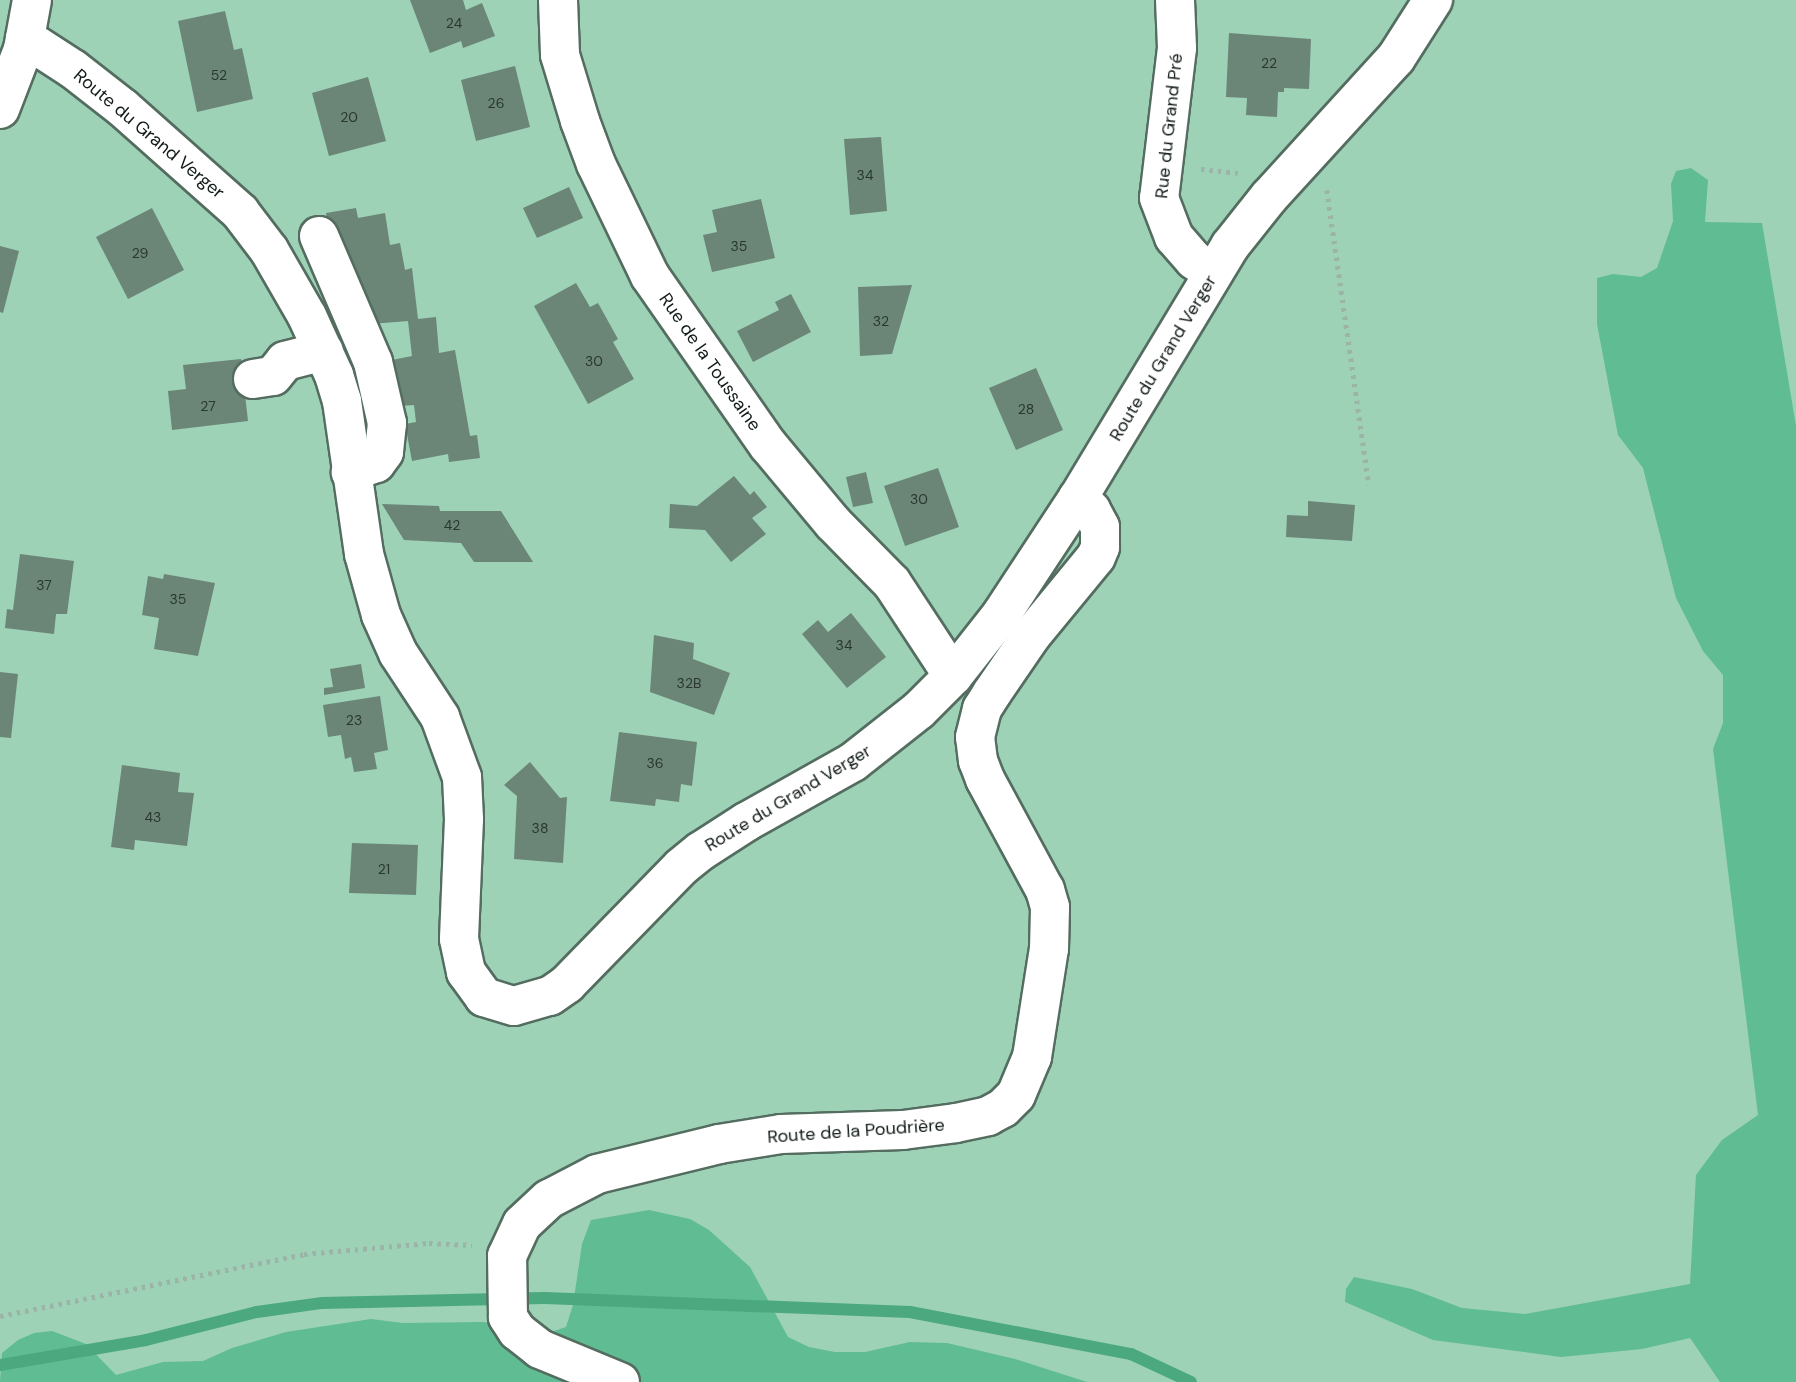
<!DOCTYPE html>
<meta charset="utf-8">
<style>
body{margin:0}
#map{position:relative;width:1796px;height:1382px;overflow:hidden;background:#d9f5e6;font-family:"DM Sans",sans-serif}
div>[style]{position:absolute}
[style*='--x']{left:calc(var(--x)*1px);top:calc(var(--y)*1px);width:calc(var(--w)*1px);rotate:calc(var(--a)*1deg)}
.green>*{inset:0;background:#9dd2b7}
.forest>*{inset:0;background:#60bc92}
.stream>*{height:12px;margin:-6px;padding:0 6px;transform-origin:6px;border-radius:6px;background:#4ba87f}
.building>*{inset:0;background:#6b8577}
.path>*{height:4.5px;margin-top:-2.25px;transform-origin:0;background:repeating-linear-gradient(90deg,#9cb3a7 0 3.5px,transparent 0 8.5px)}
.roads{filter:drop-shadow(2px 0 #546d60) drop-shadow(-2px 0 #546d60) drop-shadow(0 2px #546d60) drop-shadow(0 -2px #546d60)}
.minor>*{height:38px;margin:-19px;padding:0 19px;transform-origin:19px;border-radius:19px;background:#fff}
span{translate:-50% -50%;white-space:nowrap;text-align:center;line-height:1.15;-webkit-text-stroke:7px #fff;paint-order:stroke}
.number-label{font-size:14px;color:#293730}
.number-label span{-webkit-text-stroke-width:0}
.street-label{font-size:18px;color:#131d18}
</style>
<div id="map">
<div class="green">
<div style="clip-path:polygon(0 0,1796px 0,1796px 1382px,0 1382px)"></div>
</div>
<div class="forest">
<div style="clip-path:polygon(1691px 168px,1708px 180px,1705px 222px,1762px 223px,1796px 426px,1796px 1382px,1720px 1382px,1690px 1338px,1642px 1349px,1561px 1357px,1433px 1340px,1345px 1302px,1346px 1289px,1354px 1277px,1412px 1289px,1462px 1308px,1525px 1314px,1690px 1284px,1696px 1175px,1722px 1140px,1758px 1115px,1713px 749px,1723px 723px,1723px 675px,1703px 651px,1676px 598px,1643px 468px,1618px 435px,1597px 324px,1597px 278px,1613px 274px,1641px 277px,1657px 268px,1673px 221px,1671px 184px,1676px 171px)"></div>
<div style="clip-path:polygon(649px 1210px,690px 1219px,709px 1230px,750px 1267px,788px 1337px,809px 1347px,835px 1352px,865px 1352px,910px 1342px,947px 1343px,1015px 1359px,1087px 1382px,0 1382px,2px 1353px,18px 1340px,34px 1333px,52px 1331px,86px 1344px,116px 1375px,163px 1362px,203px 1361px,232px 1348px,286px 1332px,371px 1319px,403px 1323px,483px 1322px,554px 1331px,566px 1327px,573px 1305px,582px 1244px,591px 1220px)"></div>
</div>
<div class="stream">
<div style="--x:0;--y:1365;--w:148;--a:-9.7"></div>
<div style="--x:146;--y:1340;--w:114;--a:-14.2"></div>
<div style="--x:257;--y:1312;--w:66;--a:-7.9"></div>
<div style="--x:322;--y:1303;--w:223;--a:-1.3"></div>
<div style="--x:545;--y:1298;--w:365;--a:2.2"></div>
<div style="--x:910;--y:1312;--w:225;--a:10.8"></div>
<div style="--x:1131;--y:1354;--w:66;--a:25"></div>
</div>
<div class="building">
<div style="clip-path:polygon(410px 0,463px 0,466px 10px,482px 3px,495px 36px,463px 48px,461px 41px,430px 53px)"></div>
<div style="clip-path:polygon(225px 11px,234px 50px,242px 48px,253px 99px,197px 112px,178px 21px)"></div>
<div style="clip-path:polygon(1229px 33px,1311px 39px,1309px 89px,1284px 88px,1284px 92px,1278px 92px,1277px 117px,1246px 115px,1247px 98px,1226px 97px)"></div>
<div style="clip-path:polygon(515px 66px,530px 127px,476px 141px,461px 80px)"></div>
<div style="clip-path:polygon(368px 77px,386px 141px,329px 156px,312px 93px)"></div>
<div style="clip-path:polygon(881px 137px,887px 211px,850px 215px,844px 139px)"></div>
<div style="clip-path:polygon(569px 187px,583px 218px,537px 238px,523px 208px)"></div>
<div style="clip-path:polygon(761px 199px,775px 258px,712px 272px,703px 235px,717px 232px,712px 210px)"></div>
<div style="clip-path:polygon(152px 208px,184px 270px,128px 299px,96px 237px)"></div>
<div style="clip-path:polygon(356px 208px,358px 218px,385px 213px,390px 245px,400px 243px,405px 270px,412px 268px,418px 319px,436px 317px,439px 353px,455px 350px,470px 436px,477px 435px,480px 458px,449px 462px,448px 454px,412px 461px,405px 424px,416px 422px,414px 405px,400px 406px,392px 360px,412px 356px,408px 321px,371px 324px,362px 304px,358px 279px,349px 280px,329px 234px,326px 213px)"></div>
<div style="clip-path:polygon(0 246px,19px 251px,3px 313px,0 312px)"></div>
<div style="clip-path:polygon(576px 283px,590px 307px,598px 303px,618px 339px,613px 342px,634px 379px,588px 404px,534px 306px)"></div>
<div style="clip-path:polygon(912px 285px,892px 354px,860px 356px,858px 287px)"></div>
<div style="clip-path:polygon(791px 294px,811px 332px,753px 362px,737px 331px,779px 310px,775px 302px)"></div>
<div style="clip-path:polygon(241px 359px,248px 421px,172px 430px,168px 391px,186px 389px,183px 365px)"></div>
<div style="clip-path:polygon(1036px 368px,1063px 430px,1016px 450px,989px 388px)"></div>
<div style="clip-path:polygon(938px 468px,959px 527px,905px 546px,884px 486px)"></div>
<div style="clip-path:polygon(866px 472px,873px 503px,853px 507px,846px 477px)"></div>
<div style="clip-path:polygon(734px 476px,750px 495px,754px 491px,767px 507px,752px 518px,766px 534px,731px 562px,705px 530px,669px 528px,670px 504px,697px 506px)"></div>
<div style="clip-path:polygon(1308px 501px,1355px 505px,1352px 541px,1286px 537px,1287px 515px,1308px 516px)"></div>
<div style="clip-path:polygon(382px 504px,439px 506px,440px 511px,501px 511px,533px 562px,474px 562px,461px 543px,404px 540px)"></div>
<div style="clip-path:polygon(20px 554px,74px 561px,67px 614px,56px 614px,54px 634px,5px 628px,7px 609px,13px 610px)"></div>
<div style="clip-path:polygon(164px 574px,215px 583px,198px 656px,154px 649px,159px 618px,142px 615px,148px 576px,163px 579px)"></div>
<div style="clip-path:polygon(851px 613px,886px 657px,847px 688px,802px 634px,818px 620px,828px 632px)"></div>
<div style="clip-path:polygon(654px 635px,694px 643px,693px 659px,730px 673px,714px 715px,650px 692px)"></div>
<div style="clip-path:polygon(361px 664px,365px 688px,324px 695px,324px 688px,333px 687px,330px 669px)"></div>
<div style="clip-path:polygon(0 672px,18px 674px,11px 738px,0 737px)"></div>
<div style="clip-path:polygon(380px 696px,388px 750px,374px 753px,377px 769px,354px 772px,351px 757px,345px 759px,341px 735px,328px 737px,323px 705px)"></div>
<div style="clip-path:polygon(619px 732px,697px 742px,692px 786px,681px 784px,679px 802px,656px 799px,655px 806px,610px 801px)"></div>
<div style="clip-path:polygon(530px 762px,560px 798px,567px 797px,563px 863px,514px 859px,517px 796px,504px 785px)"></div>
<div style="clip-path:polygon(122px 765px,180px 773px,178px 792px,194px 793px,187px 846px,135px 840px,134px 850px,111px 847px)"></div>
<div style="clip-path:polygon(352px 843px,418px 845px,416px 895px,349px 893px)"></div>
</div>
<div class="path">
<div style="--x:1201;--y:169;--w:37;--a:6"></div>
<div style="--x:1327;--y:190;--w:298;--a:81.9"></div>
<div style="--x:0;--y:1316;--w:310;--a:-11.5"></div>
<div style="--x:304;--y:1254;--w:125;--a:-5"></div>
<div style="--x:429;--y:1243;--w:43;--a:2.7"></div>
</div>
<div class="roads">
<div class="minor">
<div style="--x:558;--y:0;--w:55;--a:87.9"></div>
<div style="--x:560;--y:55;--w:69;--a:73.1"></div>
<div style="--x:580;--y:121;--w:46;--a:69.6"></div>
<div style="--x:596;--y:164;--w:124;--a:64.3"></div>
<div style="--x:650;--y:276;--w:206;--a:55.1"></div>
<div style="--x:768;--y:445;--w:102;--a:50.2"></div>
<div style="--x:833;--y:523;--w:84;--a:45.5"></div>
<div style="--x:892;--y:583;--w:111;--a:56.7"></div>
<div style="--x:1175;--y:0;--w:48;--a:87.6"></div>
<div style="--x:1177;--y:48;--w:151;--a:96.8"></div>
<div style="--x:1159;--y:198;--w:42;--a:69"></div>
<div style="--x:1174;--y:237;--w:30;--a:49"></div>
<div style="--x:1194;--y:260;--w:23;--a:34"></div>
<div style="--x:25;--y:38;--w:57;--a:32.9"></div>
<div style="--x:73;--y:69;--w:63;--a:38"></div>
<div style="--x:123;--y:108;--w:157;--a:41.6"></div>
<div style="--x:240;--y:212;--w:48;--a:52.7"></div>
<div style="--x:269;--y:250;--w:76;--a:60.1"></div>
<div style="--x:307;--y:316;--w:65;--a:65.4"></div>
<div style="--x:334;--y:375;--w:27;--a:73"></div>
<div style="--x:342;--y:401;--w:155;--a:81.8"></div>
<div style="--x:364;--y:554;--w:63;--a:74.4"></div>
<div style="--x:381;--y:615;--w:42;--a:65.9"></div>
<div style="--x:398;--y:653;--w:77;--a:56.7"></div>
<div style="--x:440;--y:717;--w:64;--a:69.9"></div>
<div style="--x:462;--y:777;--w:42;--a:87.3"></div>
<div style="--x:464;--y:819;--w:120;--a:92.4"></div>
<div style="--x:459;--y:939;--w:34;--a:78"></div>
<div style="--x:466;--y:972;--w:31;--a:54"></div>
<div style="--x:484;--y:997;--w:31;--a:17"></div>
<div style="--x:514;--y:1006;--w:37;--a:-16"></div>
<div style="--x:550;--y:996;--w:21;--a:-35"></div>
<div style="--x:567;--y:984;--w:163;--a:-45.7"></div>
<div style="--x:681;--y:867;--w:26;--a:-39"></div>
<div style="--x:701;--y:851;--w:54;--a:-32.8"></div>
<div style="--x:746;--y:822;--w:123;--a:-29.3"></div>
<div style="--x:853;--y:762;--w:84;--a:-38.2"></div>
<div style="--x:919;--y:710;--w:48;--a:-45"></div>
<div style="--x:953;--y:676;--w:78;--a:-51.8"></div>
<div style="--x:1001;--y:615;--w:140;--a:-56.7"></div>
<div style="--x:1078;--y:498;--w:294;--a:-58.9"></div>
<div style="--x:1230;--y:246;--w:63;--a:-51.5"></div>
<div style="--x:1269;--y:197;--w:188;--a:-47.6"></div>
<div style="--x:1396;--y:58;--w:69;--a:-57.5"></div>
<div style="--x:0;--y:109;--w:64;--a:-69"></div>
<div style="--x:23;--y:49;--w:50;--a:-79.6"></div>
<div style="--x:319;--y:236;--w:137;--a:66.8"></div>
<div style="--x:373;--y:362;--w:63;--a:77.1"></div>
<div style="--x:387;--y:423;--w:29;--a:96"></div>
<div style="--x:384;--y:452;--w:14;--a:126"></div>
<div style="--x:376;--y:463;--w:27;--a:160"></div>
<div style="--x:253;--y:379;--w:20;--a:-9"></div>
<div style="--x:273;--y:376;--w:19;--a:-51"></div>
<div style="--x:285;--y:361;--w:40;--a:-14.4"></div>
<div style="--x:620;--y:1382;--w:87;--a:-157.6"></div>
<div style="--x:540;--y:1349;--w:29;--a:-142"></div>
<div style="--x:517;--y:1331;--w:17;--a:-123"></div>
<div style="--x:508;--y:1317;--w:61;--a:-90.9"></div>
<div style="--x:507;--y:1256;--w:35;--a:-65"></div>
<div style="--x:522;--y:1224;--w:37;--a:-43"></div>
<div style="--x:549;--y:1199;--w:54;--a:-27.5"></div>
<div style="--x:597;--y:1174;--w:126;--a:-13.8"></div>
<div style="--x:719;--y:1144;--w:63;--a:-9.2"></div>
<div style="--x:781;--y:1134;--w:122;--a:-1.9"></div>
<div style="--x:903;--y:1130;--w:53;--a:-7.5"></div>
<div style="--x:956;--y:1123;--w:33;--a:-12"></div>
<div style="--x:988;--y:1116;--w:17;--a:-28"></div>
<div style="--x:1003;--y:1108;--w:18;--a:-45"></div>
<div style="--x:1016;--y:1095;--w:41;--a:-67.2"></div>
<div style="--x:1032;--y:1057;--w:109;--a:-81.1"></div>
<div style="--x:1049;--y:949;--w:42;--a:-88.6"></div>
<div style="--x:1050;--y:907;--w:18;--a:-106"></div>
<div style="--x:1045;--y:890;--w:126;--a:-118.4"></div>
<div style="--x:985;--y:779;--w:19;--a:-111"></div>
<div style="--x:978;--y:761;--w:24;--a:-97"></div>
<div style="--x:975;--y:737;--w:29;--a:-76"></div>
<div style="--x:982;--y:709;--w:19;--a:-58"></div>
<div style="--x:992;--y:693;--w:69;--a:-55.6"></div>
<div style="--x:1031;--y:636;--w:102;--a:-50.6"></div>
<div style="--x:1096;--y:557;--w:11;--a:-68"></div>
<div style="--x:1100;--y:547;--w:20;--a:-90"></div>
<div style="--x:1100;--y:527;--w:19;--a:-118"></div>
<div style="--x:1091;--y:510;--w:18;--a:-137"></div>
</div>
</div>
<div class="number-label">
<span style="left:454px;top:23px">24</span>
<span style="left:1269px;top:63px">22</span>
<span style="left:219px;top:75px">52</span>
<span style="left:496px;top:103px">26</span>
<span style="left:349px;top:117px">20</span>
<span style="left:865px;top:175px">34</span>
<span style="left:739px;top:246px">35</span>
<span style="left:140px;top:253px">29</span>
<span style="left:881px;top:321px">32</span>
<span style="left:594px;top:361px">30</span>
<span style="left:208px;top:406px">27</span>
<span style="left:1026px;top:409px">28</span>
<span style="left:919px;top:499px">30</span>
<span style="left:452px;top:525px">42</span>
<span style="left:44px;top:585px">37</span>
<span style="left:178px;top:599px">35</span>
<span style="left:844px;top:645px">34</span>
<span style="left:689px;top:683px">32B</span>
<span style="left:354px;top:720px">23</span>
<span style="left:655px;top:763px">36</span>
<span style="left:153px;top:817px">43</span>
<span style="left:540px;top:828px">38</span>
<span style="left:384px;top:869px">21</span>
</div>
<div class="street-label">
<span style="left:1169px;top:126px;rotate:-84deg">Rue du Grand Pré</span>
<span style="left:149px;top:134px;rotate:40deg">Route du Grand Verger</span>
<span style="left:1163px;top:358px;rotate:-59deg">Route du Grand Verger</span>
<span style="left:710px;top:362px;rotate:55deg">Rue de la Toussaine</span>
<span style="left:788px;top:798px;rotate:-31deg">Route du Grand Verger</span>
<span style="left:856px;top:1131px;rotate:-4deg">Route de la Poudrière</span>
</div>
</div>
